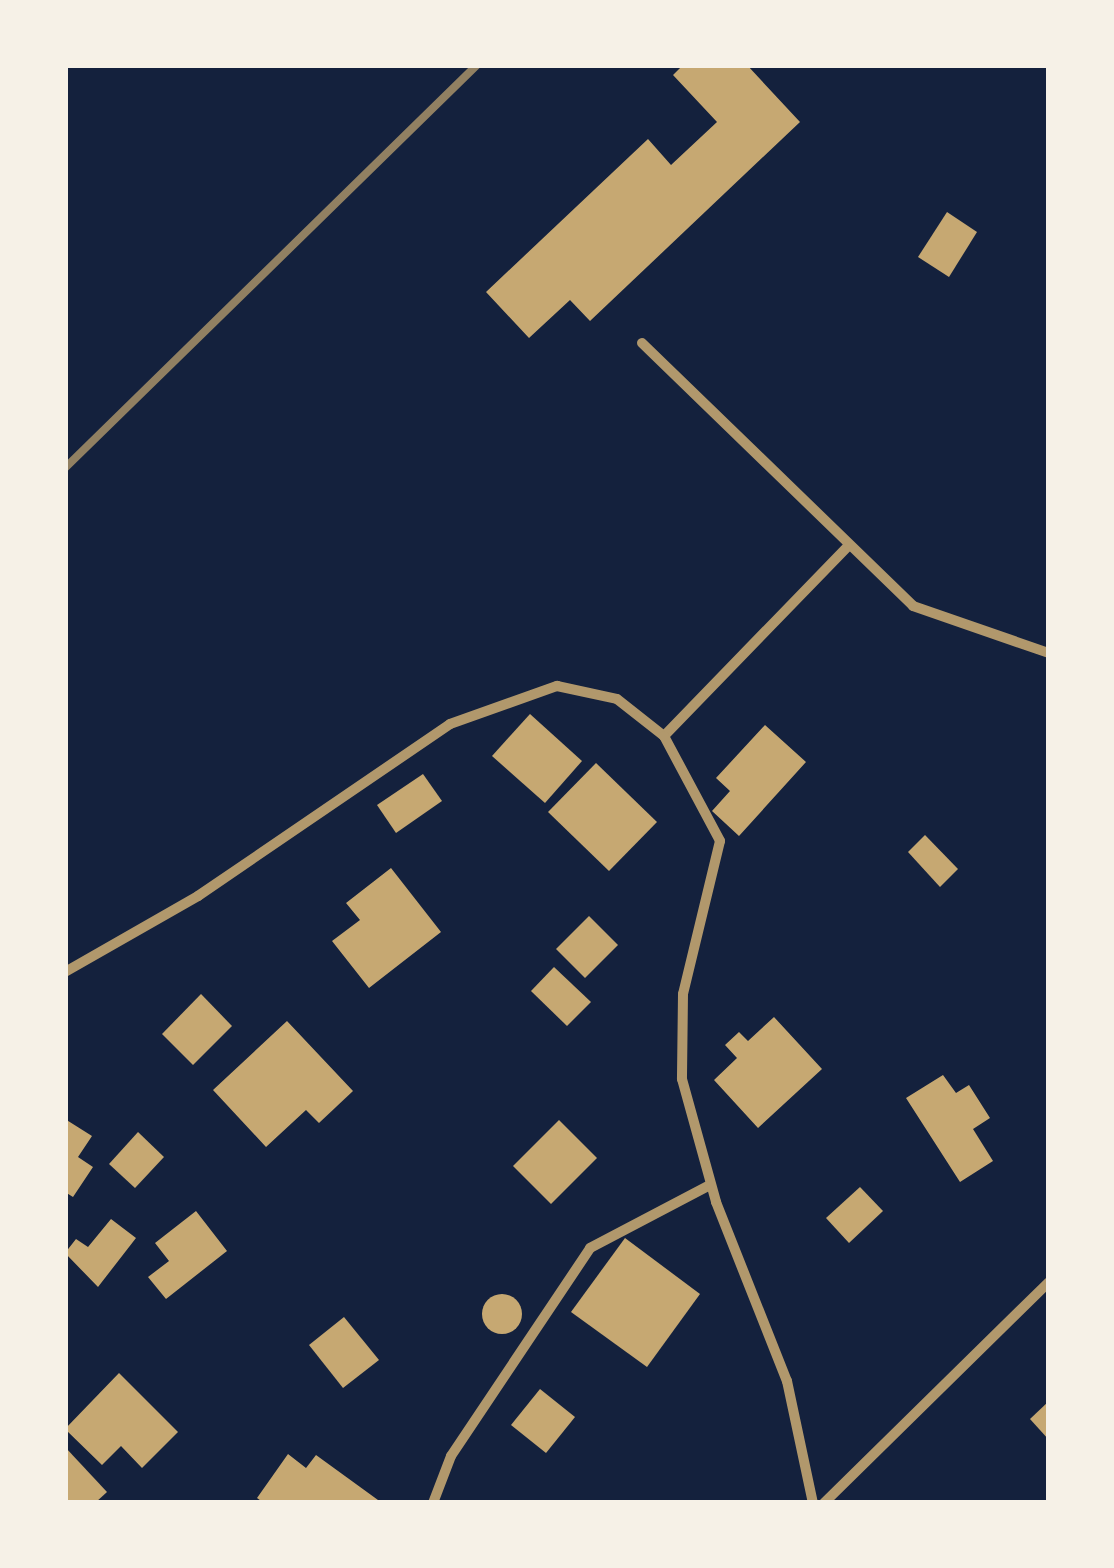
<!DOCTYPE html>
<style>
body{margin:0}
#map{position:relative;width:1114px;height:1568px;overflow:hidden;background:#14213d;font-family:"Playfair Display",serif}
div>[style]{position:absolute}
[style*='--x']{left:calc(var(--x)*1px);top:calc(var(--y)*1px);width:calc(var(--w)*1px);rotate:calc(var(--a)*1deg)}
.building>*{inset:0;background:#c6a872}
.round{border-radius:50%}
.minor>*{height:10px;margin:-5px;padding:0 5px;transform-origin:5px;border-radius:5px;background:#b1986c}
.rail>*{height:8px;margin:-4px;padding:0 4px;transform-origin:4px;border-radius:4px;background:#918062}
span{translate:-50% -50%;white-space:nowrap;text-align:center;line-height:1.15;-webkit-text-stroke:8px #f6f1e7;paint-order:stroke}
.frame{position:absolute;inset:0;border:68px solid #f6f1e7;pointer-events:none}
</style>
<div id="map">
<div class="building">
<div style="clip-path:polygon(683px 65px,747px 65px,800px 122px,590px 321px,570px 300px,529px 338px,486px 292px,648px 139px,671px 165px,717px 122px,673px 75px)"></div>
<div style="clip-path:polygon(947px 212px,977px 232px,949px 277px,918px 257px)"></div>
<div style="clip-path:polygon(530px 714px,582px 761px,545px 803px,492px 756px)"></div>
<div style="clip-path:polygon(765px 725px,806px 762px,739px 836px,712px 811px,730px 791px,716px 778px)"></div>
<div style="clip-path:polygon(596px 763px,657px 822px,609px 871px,548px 812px)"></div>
<div style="clip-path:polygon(423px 774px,442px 801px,396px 833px,377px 805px)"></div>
<div style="clip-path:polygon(925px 835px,958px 869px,940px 887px,908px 852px)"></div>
<div style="clip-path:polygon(391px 868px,441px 932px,369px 988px,332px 941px,360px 920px,346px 903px)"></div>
<div style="clip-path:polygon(589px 916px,618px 945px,585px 978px,556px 949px)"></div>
<div style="clip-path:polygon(554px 967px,591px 1002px,567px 1026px,531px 991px)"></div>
<div style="clip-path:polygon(201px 994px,232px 1026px,193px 1065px,162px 1034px)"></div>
<div style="clip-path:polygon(774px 1017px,822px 1069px,758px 1128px,714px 1080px,737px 1058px,725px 1045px,739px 1032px,748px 1041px)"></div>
<div style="clip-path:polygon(287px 1021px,353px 1091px,319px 1123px,306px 1110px,266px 1147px,213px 1090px)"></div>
<div style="clip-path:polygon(943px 1075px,956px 1093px,969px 1085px,990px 1118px,973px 1129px,993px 1161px,960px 1182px,906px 1098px)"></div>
<div style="clip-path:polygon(65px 1119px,92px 1136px,78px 1157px,93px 1167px,73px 1197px,65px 1192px)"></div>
<div style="clip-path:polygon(559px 1120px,597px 1158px,551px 1204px,513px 1166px)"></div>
<div style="clip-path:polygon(138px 1132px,164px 1157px,135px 1188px,109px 1164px)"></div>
<div style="clip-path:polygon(860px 1187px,883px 1211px,849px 1243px,826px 1218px)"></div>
<div style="clip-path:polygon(196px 1211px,227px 1251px,166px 1299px,148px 1277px,169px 1261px,155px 1243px)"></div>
<div style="clip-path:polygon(111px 1219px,136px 1238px,98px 1287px,65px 1253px,76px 1239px,88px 1247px)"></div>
<div style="clip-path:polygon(625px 1238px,700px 1294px,647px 1367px,571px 1312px)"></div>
<div class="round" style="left:482px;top:1294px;width:40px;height:40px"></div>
<div style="clip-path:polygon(344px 1317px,379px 1360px,343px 1388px,309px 1345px)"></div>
<div style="clip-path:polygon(119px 1373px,178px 1432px,142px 1468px,121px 1446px,102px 1465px,65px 1429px)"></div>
<div style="clip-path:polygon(540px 1389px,575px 1417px,546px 1453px,511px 1425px)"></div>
<div style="clip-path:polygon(1049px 1401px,1049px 1440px,1030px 1419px)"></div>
<div style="clip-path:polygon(65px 1447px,107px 1492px,95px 1503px,65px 1503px)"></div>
<div style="clip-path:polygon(288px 1454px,306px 1468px,316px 1455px,378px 1500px,264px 1503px,257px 1498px)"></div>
</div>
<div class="minor">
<div style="--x:642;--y:343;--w:378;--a:44.1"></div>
<div style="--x:913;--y:606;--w:144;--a:19.1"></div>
<div style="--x:664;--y:736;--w:264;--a:-45.9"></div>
<div style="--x:65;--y:972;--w:153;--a:-29.7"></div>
<div style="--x:198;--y:896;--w:305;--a:-34.3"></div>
<div style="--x:450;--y:724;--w:114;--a:-19.6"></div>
<div style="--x:557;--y:686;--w:61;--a:12.2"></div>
<div style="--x:617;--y:699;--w:60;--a:38.2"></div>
<div style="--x:664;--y:736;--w:119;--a:61.9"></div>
<div style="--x:720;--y:841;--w:157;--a:103.6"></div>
<div style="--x:683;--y:994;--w:85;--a:90.7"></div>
<div style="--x:682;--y:1079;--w:128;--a:74.5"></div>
<div style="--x:716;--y:1202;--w:193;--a:68.4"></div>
<div style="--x:787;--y:1381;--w:125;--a:78"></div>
<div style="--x:433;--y:1503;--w:50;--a:-69"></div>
<div style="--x:451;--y:1456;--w:250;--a:-56.2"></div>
<div style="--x:590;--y:1248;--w:136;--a:-27.7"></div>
<div style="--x:824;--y:1503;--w:315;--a:-44.5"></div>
</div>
<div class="rail">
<div style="--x:65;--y:468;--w:576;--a:-44.37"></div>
</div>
<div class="frame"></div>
</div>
